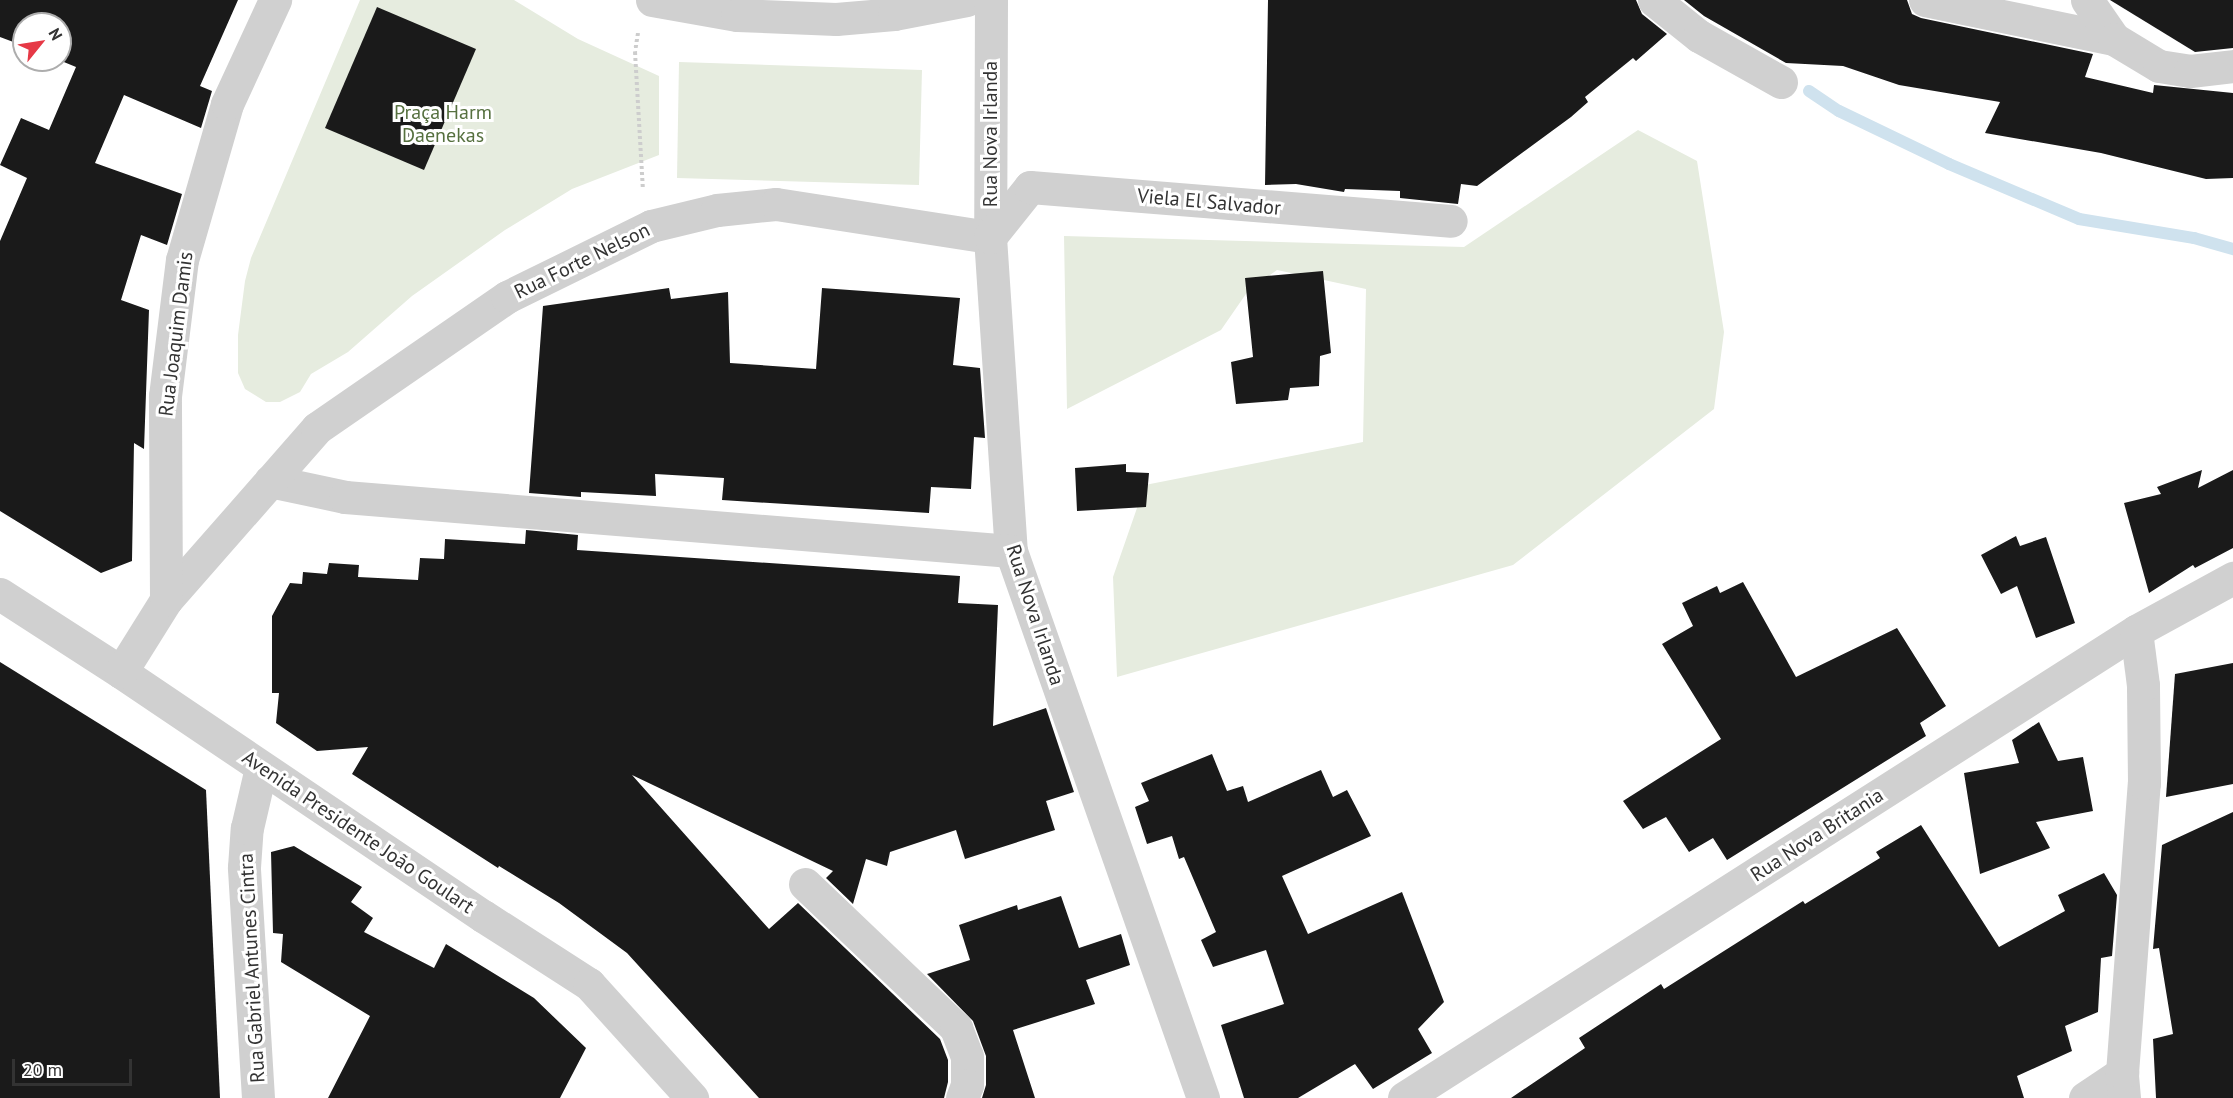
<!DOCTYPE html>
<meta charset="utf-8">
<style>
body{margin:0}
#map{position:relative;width:2233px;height:1098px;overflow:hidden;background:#fff;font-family:"PT Sans",sans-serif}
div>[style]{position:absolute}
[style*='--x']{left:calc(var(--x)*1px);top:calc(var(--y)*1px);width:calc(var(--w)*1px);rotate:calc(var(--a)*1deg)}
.green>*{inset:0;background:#e6ecdf}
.stream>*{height:12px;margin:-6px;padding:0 6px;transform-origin:6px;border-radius:6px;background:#cfe2ee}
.building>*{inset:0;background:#1a1a1a}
.path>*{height:4px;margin-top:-2px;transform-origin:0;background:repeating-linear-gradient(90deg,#cdcdcd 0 3px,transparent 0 6px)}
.minor>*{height:33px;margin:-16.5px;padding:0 16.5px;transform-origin:16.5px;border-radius:16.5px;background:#d0d0d0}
span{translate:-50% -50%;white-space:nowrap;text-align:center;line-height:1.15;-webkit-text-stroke:6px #fff;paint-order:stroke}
.park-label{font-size:20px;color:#56703f}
.street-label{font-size:20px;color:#333}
.north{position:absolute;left:12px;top:12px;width:60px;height:60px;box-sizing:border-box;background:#fff;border:2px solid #adadad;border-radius:50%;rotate:60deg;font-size:16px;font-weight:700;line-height:24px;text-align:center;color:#333}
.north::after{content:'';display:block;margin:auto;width:21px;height:27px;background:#e63946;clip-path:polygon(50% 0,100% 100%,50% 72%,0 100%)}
.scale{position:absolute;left:12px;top:1059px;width:120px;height:27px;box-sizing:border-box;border:3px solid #333;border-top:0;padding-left:8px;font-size:18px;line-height:21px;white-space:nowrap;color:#333;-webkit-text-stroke:4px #fff;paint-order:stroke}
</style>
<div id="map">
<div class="green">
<div style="clip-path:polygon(360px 0,514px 0,578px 39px,659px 76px,659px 155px,572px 189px,505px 230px,412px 296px,348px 352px,311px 374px,300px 392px,280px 402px,266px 402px,245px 389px,238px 373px,238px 335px,245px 281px,251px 258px)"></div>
<div style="clip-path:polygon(679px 62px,922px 70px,919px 185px,677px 178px)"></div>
<div style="clip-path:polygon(1638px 130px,1697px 161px,1724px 332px,1714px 409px,1513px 565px,1117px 677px,1113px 577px,1145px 485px,1363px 442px,1366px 289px,1277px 270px,1248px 291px,1221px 330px,1067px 409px,1064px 236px,1464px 247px)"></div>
</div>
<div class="stream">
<div style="--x:1809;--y:91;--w:36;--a:34"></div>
<div style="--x:1839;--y:111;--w:122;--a:25.7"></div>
<div style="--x:1949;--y:164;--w:141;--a:22.9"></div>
<div style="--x:2079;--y:219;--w:117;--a:9.4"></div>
<div style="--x:2194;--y:238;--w:41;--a:15.8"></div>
</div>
<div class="building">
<div style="clip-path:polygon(0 0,238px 0,200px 86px,212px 91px,201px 128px,124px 95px,95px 163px,182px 194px,167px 245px,141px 235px,121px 300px,149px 310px,144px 449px,134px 443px,132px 561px,101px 573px,0 511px,0 241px,27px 178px,0 165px,21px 118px,49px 130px,76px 67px,59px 60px,60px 24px,24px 24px,24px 46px,0 37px)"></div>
<div style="clip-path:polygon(1268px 0,1636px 0,1642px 14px,1667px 34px,1636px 61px,1633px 58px,1585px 97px,1588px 102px,1571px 117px,1477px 186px,1461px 184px,1458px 204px,1400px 198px,1400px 191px,1345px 189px,1344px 192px,1296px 184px,1265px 185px)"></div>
<div style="clip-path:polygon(1684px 0,1907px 0,1912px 14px,1921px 18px,2093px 54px,2085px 77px,2153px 93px,2154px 85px,2233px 93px,2233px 178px,2206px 179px,2101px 153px,1985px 133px,2000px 102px,1899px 85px,1843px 66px,1786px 63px,1704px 16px)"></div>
<div style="clip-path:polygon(2110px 0,2233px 0,2233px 48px,2195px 52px)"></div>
<div style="clip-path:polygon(377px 7px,476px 49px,424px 170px,325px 128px)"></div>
<div style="clip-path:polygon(1323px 271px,1331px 353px,1320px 356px,1319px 386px,1290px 388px,1288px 400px,1236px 404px,1231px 362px,1253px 357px,1245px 278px)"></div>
<div style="clip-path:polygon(669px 288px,671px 299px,728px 292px,730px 363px,816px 369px,822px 288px,960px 298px,953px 365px,980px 368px,985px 438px,974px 437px,971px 489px,931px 487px,929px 513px,722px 500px,724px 478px,655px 474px,656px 496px,581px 492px,581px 497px,529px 493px,543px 306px)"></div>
<div style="clip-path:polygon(1126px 464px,1126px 472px,1149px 473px,1146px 507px,1077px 511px,1075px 468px)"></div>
<div style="clip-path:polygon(2202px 470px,2198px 488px,2233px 470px,2233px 548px,2195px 568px,2193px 565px,2149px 593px,2124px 503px,2161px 494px,2157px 487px)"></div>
<div style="clip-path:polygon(526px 530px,578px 535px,577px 550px,960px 576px,958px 603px,998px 605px,993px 726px,1046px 708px,1074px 792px,1046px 801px,1055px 830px,965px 859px,956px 830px,890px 852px,887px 866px,866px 859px,853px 904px,826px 878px,833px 871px,632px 775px,769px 929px,798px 903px,940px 1039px,948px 1060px,948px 1082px,944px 1098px,759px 1098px,627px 953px,559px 903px,499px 866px,498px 868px,352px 774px,368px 747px,317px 751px,276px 723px,279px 693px,272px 693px,272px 616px,290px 583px,302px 584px,303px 572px,327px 574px,329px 563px,359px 565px,358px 577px,418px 580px,420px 558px,444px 559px,445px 539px,525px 544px)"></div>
<div style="clip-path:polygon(2016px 536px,2020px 546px,2046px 537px,2075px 623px,2036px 638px,2017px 586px,2001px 594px,1981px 555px)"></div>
<div style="clip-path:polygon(1743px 582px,1796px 677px,1897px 628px,1946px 706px,1920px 723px,1926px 736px,1727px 860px,1713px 838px,1689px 852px,1666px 817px,1643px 829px,1623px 801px,1721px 739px,1662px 644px,1693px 626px,1682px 603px,1717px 586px,1720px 593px)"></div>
<div style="clip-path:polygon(0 662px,206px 790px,220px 1098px,0 1098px)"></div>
<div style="clip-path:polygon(2233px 663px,2233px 784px,2166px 797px,2175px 674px)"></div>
<div style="clip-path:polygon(2039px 722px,2058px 761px,2083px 757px,2093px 811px,2036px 822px,2050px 848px,1980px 874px,1964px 773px,2019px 763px,2012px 740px)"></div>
<div style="clip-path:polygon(1212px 754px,1227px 791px,1243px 786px,1248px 802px,1321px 770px,1333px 797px,1347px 790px,1371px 836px,1282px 876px,1308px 934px,1402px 892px,1444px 1002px,1418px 1029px,1432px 1053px,1373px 1089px,1355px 1064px,1298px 1098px,1244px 1098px,1221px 1025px,1284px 1004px,1266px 950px,1213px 967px,1201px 940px,1216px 932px,1184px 857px,1179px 859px,1172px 836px,1147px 844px,1135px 807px,1149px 801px,1141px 783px)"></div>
<div style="clip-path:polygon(2233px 812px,2233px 1098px,2156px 1098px,2153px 1039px,2173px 1034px,2159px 948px,2153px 949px,2162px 845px)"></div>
<div style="clip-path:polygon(1921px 825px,1999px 947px,2065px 911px,2058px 895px,2104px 873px,2117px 895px,2112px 956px,2101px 958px,2098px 1012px,2065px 1026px,2072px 1051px,2017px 1076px,2024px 1098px,1511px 1098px,1585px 1048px,1579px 1038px,1661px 984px,1664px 989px,1803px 901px,1805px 904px,1880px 858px,1876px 852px)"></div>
<div style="clip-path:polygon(294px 846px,362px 887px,351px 902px,373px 918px,364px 932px,434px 968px,446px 944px,534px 998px,586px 1048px,560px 1098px,328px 1098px,370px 1016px,281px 962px,283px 934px,273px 933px,271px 852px)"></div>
<div style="clip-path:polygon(1061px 896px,1079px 948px,1121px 934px,1130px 965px,1086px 980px,1095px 1004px,1013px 1030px,1035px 1098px,982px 1098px,986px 1085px,986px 1056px,973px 1021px,927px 974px,970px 960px,959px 925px,1017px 905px,1018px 910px)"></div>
</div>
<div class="path">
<div style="--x:638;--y:33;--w:19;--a:99"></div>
<div style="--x:635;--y:52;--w:138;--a:86.7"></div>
</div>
<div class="minor">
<div style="--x:652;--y:0;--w:86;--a:10"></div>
<div style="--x:737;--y:15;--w:99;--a:2.3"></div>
<div style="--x:836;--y:19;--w:58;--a:-4.9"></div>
<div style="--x:894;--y:14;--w:74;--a:-10.9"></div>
<div style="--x:991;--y:0;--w:237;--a:90.2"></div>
<div style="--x:990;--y:237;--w:315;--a:86.2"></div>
<div style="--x:1011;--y:551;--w:580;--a:70.66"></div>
<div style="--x:1654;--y:0;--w:58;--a:38.7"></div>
<div style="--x:1699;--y:36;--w:94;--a:29.3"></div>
<div style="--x:1925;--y:0;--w:193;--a:11.7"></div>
<div style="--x:2087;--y:0;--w:47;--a:55.3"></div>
<div style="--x:2114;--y:39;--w:52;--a:31"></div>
<div style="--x:2159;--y:66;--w:31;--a:9"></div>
<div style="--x:2190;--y:71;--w:43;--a:-6.6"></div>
<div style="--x:270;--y:481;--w:77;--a:12"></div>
<div style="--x:345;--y:497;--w:668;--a:4.64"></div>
<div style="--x:0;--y:594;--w:144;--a:32.8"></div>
<div style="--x:121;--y:672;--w:437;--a:34"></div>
<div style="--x:483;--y:916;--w:126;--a:32.7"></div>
<div style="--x:589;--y:984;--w:154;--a:47.9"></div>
<div style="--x:166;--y:600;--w:229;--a:-48.7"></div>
<div style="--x:317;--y:428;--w:231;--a:-34.6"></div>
<div style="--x:507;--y:297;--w:161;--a:-26.2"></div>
<div style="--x:651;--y:226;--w:68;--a:-13.6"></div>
<div style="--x:717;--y:210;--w:59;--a:-5.8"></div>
<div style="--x:776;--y:204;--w:217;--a:8.8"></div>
<div style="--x:990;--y:237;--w:64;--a:-51.3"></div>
<div style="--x:1030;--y:187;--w:422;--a:4.6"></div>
<div style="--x:121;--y:672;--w:85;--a:-58"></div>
<div style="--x:166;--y:600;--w:204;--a:-90.3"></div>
<div style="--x:165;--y:396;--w:137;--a:-82.9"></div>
<div style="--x:182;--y:260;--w:162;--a:-73.9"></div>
<div style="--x:227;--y:104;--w:115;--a:-65.2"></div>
<div style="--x:805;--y:884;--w:209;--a:43.6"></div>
<div style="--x:956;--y:1028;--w:30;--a:69"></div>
<div style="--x:967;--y:1056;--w:29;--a:90"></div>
<div style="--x:967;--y:1085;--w:14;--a:111"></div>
<div style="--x:258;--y:1098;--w:231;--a:-93.5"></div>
<div style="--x:244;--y:867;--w:39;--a:-86"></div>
<div style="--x:247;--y:828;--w:62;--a:-76.9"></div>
<div style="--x:1404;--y:1098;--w:868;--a:-32.54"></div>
<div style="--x:2136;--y:631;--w:111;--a:-28.7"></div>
<div style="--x:2085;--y:1098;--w:45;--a:-34"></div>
<div style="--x:2124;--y:1098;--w:25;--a:-95"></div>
<div style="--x:2122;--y:1073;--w:291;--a:-85.7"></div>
<div style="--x:2144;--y:783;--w:98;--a:-90.6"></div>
<div style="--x:2143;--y:685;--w:54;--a:-97.4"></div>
</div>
<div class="park-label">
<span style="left:443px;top:124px">Praça Harm<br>Daenekas</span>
</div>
<div class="street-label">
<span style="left:990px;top:134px;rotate:-90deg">Rua Nova Irlanda</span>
<span style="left:1209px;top:202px;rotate:5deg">Viela El Salvador</span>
<span style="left:582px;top:261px;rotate:-26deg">Rua Forte Nelson</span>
<span style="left:176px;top:334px;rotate:-83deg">Rua Joaquim Damis</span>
<span style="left:1035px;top:615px;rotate:72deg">Rua Nova Irlanda</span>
<span style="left:358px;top:832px;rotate:34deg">Avenida Presidente João Goulart</span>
<span style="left:1817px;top:835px;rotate:-33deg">Rua Nova Britania</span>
<span style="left:252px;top:968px;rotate:-93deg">Rua Gabriel Antunes Cintra</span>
</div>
<div class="north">N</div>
<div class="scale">20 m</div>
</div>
